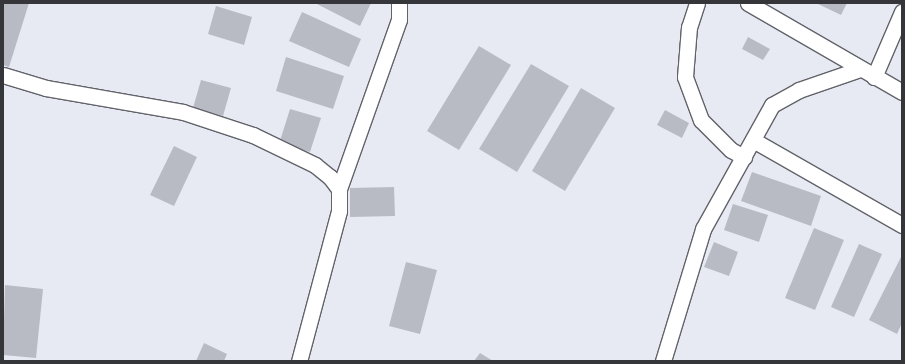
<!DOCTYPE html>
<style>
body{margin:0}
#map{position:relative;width:905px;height:364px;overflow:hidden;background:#e8eaf3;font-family:Mulish,sans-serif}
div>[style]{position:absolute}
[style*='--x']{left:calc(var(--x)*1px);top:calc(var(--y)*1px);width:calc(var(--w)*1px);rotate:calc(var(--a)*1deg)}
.building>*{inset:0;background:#b9bbc4}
.roads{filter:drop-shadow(1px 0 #61636a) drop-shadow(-1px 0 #61636a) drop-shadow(0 1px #61636a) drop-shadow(0 -1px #61636a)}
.street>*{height:15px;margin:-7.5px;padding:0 7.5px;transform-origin:7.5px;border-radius:7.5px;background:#fff}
span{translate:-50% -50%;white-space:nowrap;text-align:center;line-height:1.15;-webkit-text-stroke:3px #fff;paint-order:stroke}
.frame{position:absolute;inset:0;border:4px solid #353639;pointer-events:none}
</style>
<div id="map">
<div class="building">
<div style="clip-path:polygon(3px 3px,29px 3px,9px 67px,3px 65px)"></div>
<div style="clip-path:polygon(315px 3px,371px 3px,360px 26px)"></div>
<div style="clip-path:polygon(816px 3px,847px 3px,841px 15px)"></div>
<div style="clip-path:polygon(216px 6px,252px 17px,244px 45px,208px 34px)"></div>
<div style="clip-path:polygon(302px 12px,361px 39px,349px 67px,289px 41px)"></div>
<div style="clip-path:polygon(748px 37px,770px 49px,763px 60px,742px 49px)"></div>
<div style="clip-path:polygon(479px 46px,511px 65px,459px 150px,427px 131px)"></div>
<div style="clip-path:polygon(286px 57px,344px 76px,333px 109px,276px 91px)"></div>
<div style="clip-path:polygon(531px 64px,569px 86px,517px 172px,479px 149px)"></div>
<div style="clip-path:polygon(201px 80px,231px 88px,223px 116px,193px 108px)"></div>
<div style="clip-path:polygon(581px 88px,615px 108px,565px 191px,532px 171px)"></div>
<div style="clip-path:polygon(290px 109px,321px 118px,310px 152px,279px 144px)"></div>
<div style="clip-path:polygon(665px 110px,689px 123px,682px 138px,657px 125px)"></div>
<div style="clip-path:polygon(174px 146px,197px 157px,174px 206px,150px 195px)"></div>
<div style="clip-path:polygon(752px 172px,821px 196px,811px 226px,741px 201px)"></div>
<div style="clip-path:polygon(394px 187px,395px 216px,350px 217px,350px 188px)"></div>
<div style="clip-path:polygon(733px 204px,768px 215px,759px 242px,724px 230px)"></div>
<div style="clip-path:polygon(814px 228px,844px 240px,815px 310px,785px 298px)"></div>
<div style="clip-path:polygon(714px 242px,738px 252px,729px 276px,704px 267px)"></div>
<div style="clip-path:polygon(859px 244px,882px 254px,854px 317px,831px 307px)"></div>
<div style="clip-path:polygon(902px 255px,902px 323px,897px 334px,869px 320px)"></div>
<div style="clip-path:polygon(406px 262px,437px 270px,420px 334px,389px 326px)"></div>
<div style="clip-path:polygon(5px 285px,43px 289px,36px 358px,3px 355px)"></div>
<div style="clip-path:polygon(204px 343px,227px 354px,224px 361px,196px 361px)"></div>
<div style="clip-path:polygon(480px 353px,493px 361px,474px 361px)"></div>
</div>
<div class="roads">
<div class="street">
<div style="--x:697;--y:3;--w:25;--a:108"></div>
<div style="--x:689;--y:27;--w:50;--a:94.6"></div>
<div style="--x:685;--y:77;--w:46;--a:69.6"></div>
<div style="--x:701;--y:120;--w:42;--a:45"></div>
<div style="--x:731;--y:150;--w:15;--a:28"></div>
<div style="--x:748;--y:3;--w:178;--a:30"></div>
<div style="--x:3;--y:75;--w:45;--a:16.8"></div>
<div style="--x:46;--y:88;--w:139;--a:9.9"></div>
<div style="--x:183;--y:112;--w:74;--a:18.2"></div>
<div style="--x:253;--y:135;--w:69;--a:25.8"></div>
<div style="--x:315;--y:165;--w:19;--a:39"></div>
<div style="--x:330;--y:177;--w:15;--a:53"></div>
<div style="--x:339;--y:189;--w:22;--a:90"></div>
<div style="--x:339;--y:211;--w:155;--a:104.9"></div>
<div style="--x:874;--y:77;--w:71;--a:-66.7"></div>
<div style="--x:753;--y:140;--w:172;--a:29.7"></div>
<div style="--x:339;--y:189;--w:179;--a:-70.5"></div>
<div style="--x:399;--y:20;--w:17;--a:-90"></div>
<div style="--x:663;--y:361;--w:138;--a:-73.1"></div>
<div style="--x:703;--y:229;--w:142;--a:-60.9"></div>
<div style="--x:772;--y:105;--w:31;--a:-29"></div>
<div style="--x:799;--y:90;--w:65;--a:-19"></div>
</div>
</div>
<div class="frame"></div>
</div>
